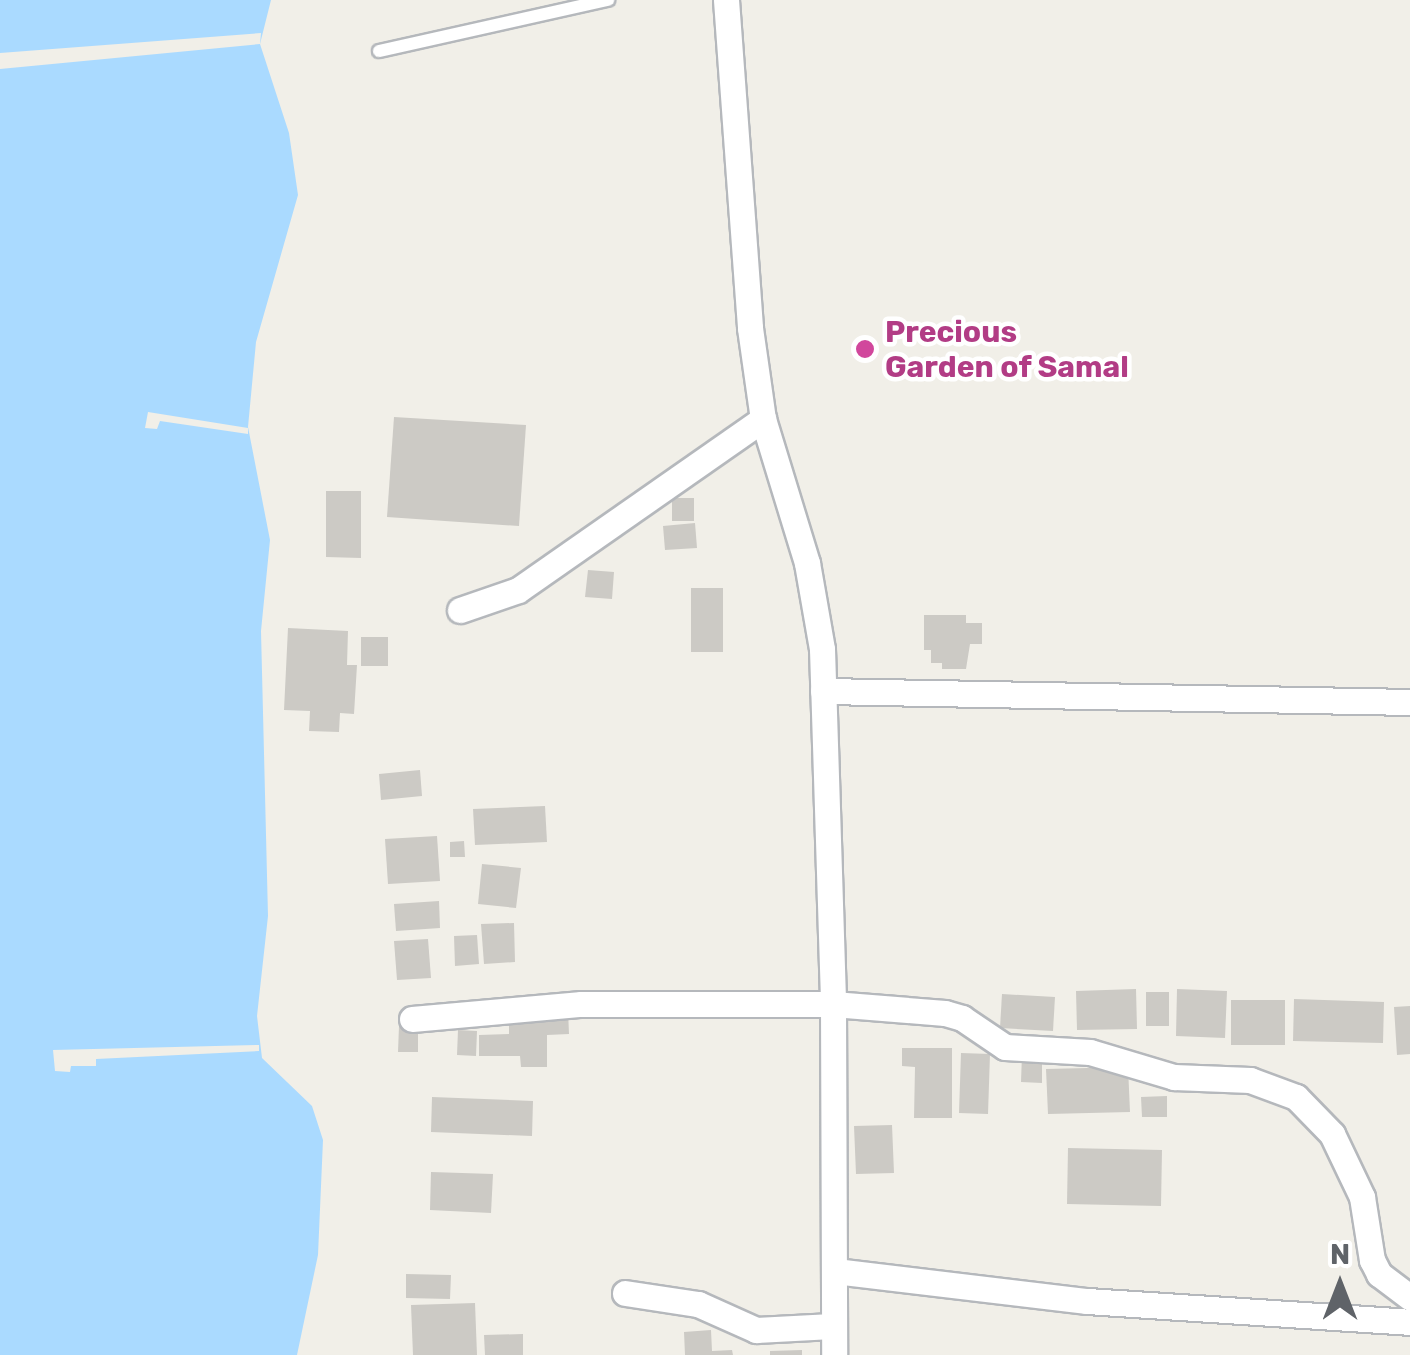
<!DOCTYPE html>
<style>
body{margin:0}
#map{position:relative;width:1410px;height:1355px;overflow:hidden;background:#f1efe8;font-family:Rubik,sans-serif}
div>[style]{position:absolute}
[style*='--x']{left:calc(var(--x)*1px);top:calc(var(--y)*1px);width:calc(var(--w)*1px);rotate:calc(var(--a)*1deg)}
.water>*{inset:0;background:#aadaff}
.pier>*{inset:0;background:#f1efe8}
.building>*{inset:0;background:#cccac5}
.roads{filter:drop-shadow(2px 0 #b5b8bc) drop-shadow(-2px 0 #b5b8bc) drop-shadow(0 2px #b5b8bc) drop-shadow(0 -2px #b5b8bc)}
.lane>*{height:12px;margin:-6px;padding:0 6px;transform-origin:6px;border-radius:6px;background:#fff}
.street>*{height:25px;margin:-12.5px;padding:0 12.5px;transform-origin:12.5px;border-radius:12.5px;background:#fff}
.dots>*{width:28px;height:28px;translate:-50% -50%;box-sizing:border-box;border:5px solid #fff;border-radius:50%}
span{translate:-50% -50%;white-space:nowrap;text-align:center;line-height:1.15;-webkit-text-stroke:9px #fff;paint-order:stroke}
.hotel-label{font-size:30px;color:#b23c85;font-weight:700}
.left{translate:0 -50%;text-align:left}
.north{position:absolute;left:1290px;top:1235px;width:100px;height:100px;-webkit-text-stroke:8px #fff;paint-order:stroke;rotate:0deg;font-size:28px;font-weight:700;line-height:40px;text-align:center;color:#5f6368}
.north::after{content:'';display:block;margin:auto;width:35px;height:45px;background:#5f6368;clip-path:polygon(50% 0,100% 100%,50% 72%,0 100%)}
</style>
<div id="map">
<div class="water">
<div style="clip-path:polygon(0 0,271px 0,260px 44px,289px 133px,298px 195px,256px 342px,248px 427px,270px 540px,261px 631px,268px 916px,257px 1016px,262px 1058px,312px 1106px,323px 1140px,318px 1255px,297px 1355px,0 1355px)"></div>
</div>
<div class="pier">
<div style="clip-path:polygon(261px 33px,260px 44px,0 69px,0 53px)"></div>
<div style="clip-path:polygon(148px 412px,248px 428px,248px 434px,160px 421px,157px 429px,145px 428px)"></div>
<div style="clip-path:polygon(259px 1045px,259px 1051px,96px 1059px,96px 1066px,71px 1066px,70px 1072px,55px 1071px,53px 1050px)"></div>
</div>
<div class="building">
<div style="clip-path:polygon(394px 417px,526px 425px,519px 526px,387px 517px)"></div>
<div style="clip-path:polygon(326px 491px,361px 491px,361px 558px,326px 557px)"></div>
<div style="clip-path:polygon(672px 498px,694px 498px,694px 521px,672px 521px)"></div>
<div style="clip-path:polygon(695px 523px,697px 548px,665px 550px,663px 526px)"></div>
<div style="clip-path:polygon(588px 570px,614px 572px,612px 599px,585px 597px)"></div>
<div style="clip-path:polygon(691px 588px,723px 588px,723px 652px,691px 652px)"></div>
<div style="clip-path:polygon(924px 615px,966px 615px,966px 623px,982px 623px,982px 644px,970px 644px,966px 669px,942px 669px,942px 663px,931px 663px,931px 650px,924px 650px)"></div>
<div style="clip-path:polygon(288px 628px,348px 631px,347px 665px,357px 665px,354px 714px,340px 713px,339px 732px,309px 731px,310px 711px,284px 710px)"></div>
<div style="clip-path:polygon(361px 637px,388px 637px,388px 666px,361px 666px)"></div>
<div style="clip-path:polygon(420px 770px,422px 796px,381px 800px,379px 774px)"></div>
<div style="clip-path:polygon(545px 806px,547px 842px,475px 845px,473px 809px)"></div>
<div style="clip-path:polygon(437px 836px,440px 881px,388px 884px,385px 839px)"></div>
<div style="clip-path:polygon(464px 841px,465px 857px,450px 857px,450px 842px)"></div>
<div style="clip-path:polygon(482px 864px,521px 868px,516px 908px,478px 904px)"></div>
<div style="clip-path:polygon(439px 901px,440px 928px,396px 931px,394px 904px)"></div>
<div style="clip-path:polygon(514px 923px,515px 962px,484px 964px,481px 924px)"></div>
<div style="clip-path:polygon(477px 935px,479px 964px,455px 966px,454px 936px)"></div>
<div style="clip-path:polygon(428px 939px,431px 978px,397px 980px,394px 941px)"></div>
<div style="clip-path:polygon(1136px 989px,1137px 1029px,1077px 1030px,1076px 991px)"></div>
<div style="clip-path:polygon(1177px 989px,1227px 991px,1225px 1038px,1176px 1036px)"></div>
<div style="clip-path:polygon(1146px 992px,1169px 992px,1169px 1026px,1146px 1026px)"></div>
<div style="clip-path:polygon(1002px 994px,1055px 997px,1053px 1031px,1000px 1028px)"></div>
<div style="clip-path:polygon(1294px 999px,1384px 1002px,1383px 1043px,1293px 1041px)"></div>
<div style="clip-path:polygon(1231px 1000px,1285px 1000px,1285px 1045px,1231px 1045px)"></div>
<div style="clip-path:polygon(1410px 1006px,1410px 1054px,1397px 1055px,1394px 1007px)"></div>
<div style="clip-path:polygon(568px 1010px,569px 1034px,547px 1035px,547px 1067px,521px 1067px,520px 1056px,479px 1056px,479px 1035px,509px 1034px,509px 1011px)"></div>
<div style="clip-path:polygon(399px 1026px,418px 1026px,418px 1052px,398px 1052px)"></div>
<div style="clip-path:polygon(458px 1030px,477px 1031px,476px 1056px,457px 1055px)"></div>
<div style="clip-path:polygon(902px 1048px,952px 1048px,952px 1118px,914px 1118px,915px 1067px,902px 1066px)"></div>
<div style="clip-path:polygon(961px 1053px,990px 1054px,988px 1114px,959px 1113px)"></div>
<div style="clip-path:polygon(1022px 1054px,1042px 1054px,1042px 1083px,1021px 1082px)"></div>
<div style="clip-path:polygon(1128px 1067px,1130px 1112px,1048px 1114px,1046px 1069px)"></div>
<div style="clip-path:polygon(1167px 1096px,1167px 1117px,1142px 1117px,1141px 1097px)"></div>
<div style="clip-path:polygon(432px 1097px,533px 1101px,532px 1136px,431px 1132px)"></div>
<div style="clip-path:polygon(892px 1125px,894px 1173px,856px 1174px,854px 1126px)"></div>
<div style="clip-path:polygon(1068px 1148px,1162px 1150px,1161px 1206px,1067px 1204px)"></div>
<div style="clip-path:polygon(431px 1172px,493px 1174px,491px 1213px,430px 1210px)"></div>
<div style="clip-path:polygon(406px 1274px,451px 1275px,450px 1299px,406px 1298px)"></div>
<div style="clip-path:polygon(475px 1303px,477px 1355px,413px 1355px,411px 1305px)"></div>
<div style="clip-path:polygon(711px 1330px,712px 1351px,732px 1350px,733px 1355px,685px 1355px,684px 1332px)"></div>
<div style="clip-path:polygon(523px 1334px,523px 1355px,485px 1355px,484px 1335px)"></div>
<div style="clip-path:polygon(802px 1350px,802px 1355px,770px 1355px,770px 1351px)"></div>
</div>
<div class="roads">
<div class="lane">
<div style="--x:379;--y:51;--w:235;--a:-12.6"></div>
</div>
<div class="street">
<div style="--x:726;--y:0;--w:329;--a:85.8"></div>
<div style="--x:750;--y:328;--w:92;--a:81.9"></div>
<div style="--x:763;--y:419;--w:151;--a:73"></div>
<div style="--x:807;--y:563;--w:87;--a:80.1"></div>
<div style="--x:822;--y:649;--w:355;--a:88.2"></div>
<div style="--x:833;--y:1004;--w:351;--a:89.8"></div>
<div style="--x:460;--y:610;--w:61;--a:-19"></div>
<div style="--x:518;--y:590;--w:299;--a:-34.9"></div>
<div style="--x:823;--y:691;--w:587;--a:1.07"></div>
<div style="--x:412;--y:1019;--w:170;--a:-5.1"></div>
<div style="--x:581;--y:1004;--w:252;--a:0"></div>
<div style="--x:833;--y:1004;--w:112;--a:4.6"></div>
<div style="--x:945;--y:1013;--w:18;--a:16"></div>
<div style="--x:962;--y:1018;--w:52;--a:34"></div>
<div style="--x:1005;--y:1047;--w:85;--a:3.4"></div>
<div style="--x:1090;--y:1052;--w:88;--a:16.6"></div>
<div style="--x:1174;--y:1077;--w:76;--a:2.3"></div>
<div style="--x:1250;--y:1080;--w:49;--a:20.3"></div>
<div style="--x:1296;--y:1097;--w:52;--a:45.8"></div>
<div style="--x:1332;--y:1134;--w:70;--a:64.5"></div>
<div style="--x:1362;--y:1197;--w:64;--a:81"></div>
<div style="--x:1372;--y:1260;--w:16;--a:63"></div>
<div style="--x:1379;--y:1274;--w:39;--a:37"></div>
<div style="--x:835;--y:1271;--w:254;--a:6.8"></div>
<div style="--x:1087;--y:1301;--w:324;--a:3.7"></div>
<div style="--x:625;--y:1293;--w:74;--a:8.6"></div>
<div style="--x:698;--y:1304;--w:64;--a:24.1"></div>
<div style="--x:756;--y:1330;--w:76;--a:-3"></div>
</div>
</div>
<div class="dots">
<div style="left:865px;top:349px;background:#d1479c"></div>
</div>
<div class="hotel-label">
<span class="left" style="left:885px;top:349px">Precious<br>Garden of Samal</span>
</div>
<div class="north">N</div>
</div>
